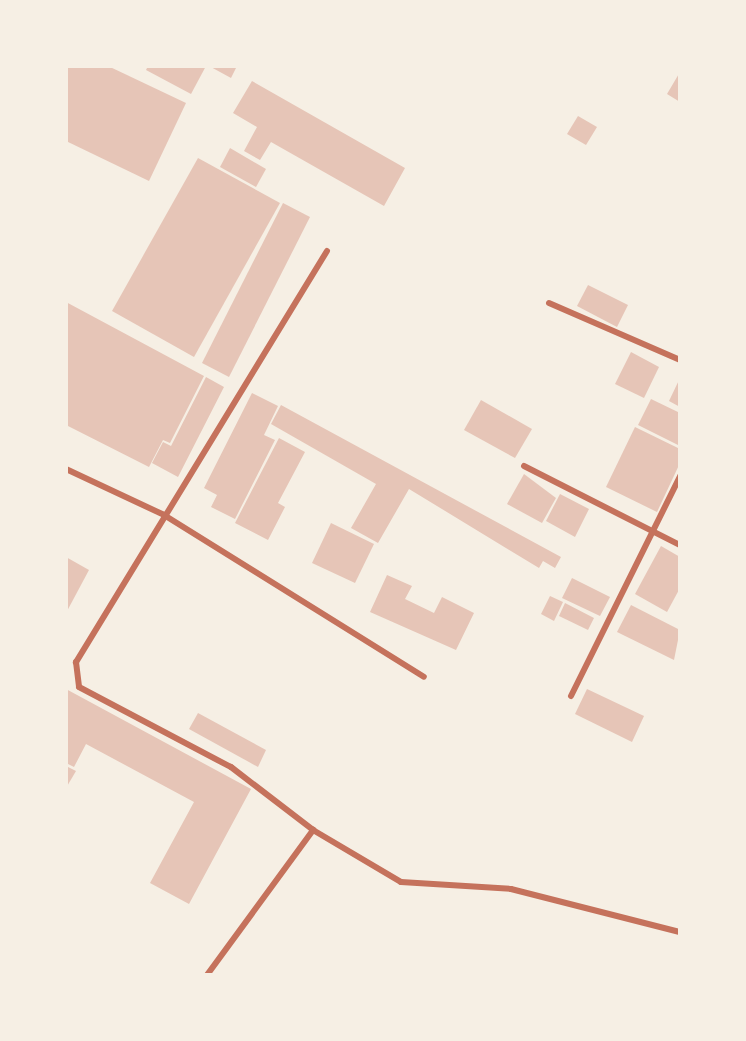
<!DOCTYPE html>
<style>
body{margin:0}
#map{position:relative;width:746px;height:1041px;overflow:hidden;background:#f6efe4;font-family:"Public Sans",sans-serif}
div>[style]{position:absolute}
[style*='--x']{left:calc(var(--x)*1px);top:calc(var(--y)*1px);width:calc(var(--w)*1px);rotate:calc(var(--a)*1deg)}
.building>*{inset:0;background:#e6c5b7}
.minor>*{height:6px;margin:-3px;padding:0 3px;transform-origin:3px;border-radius:3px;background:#c5725c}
span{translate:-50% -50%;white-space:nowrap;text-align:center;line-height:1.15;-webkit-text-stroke:6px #f6efe4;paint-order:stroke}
.frame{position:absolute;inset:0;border:68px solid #f6efe4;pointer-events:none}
</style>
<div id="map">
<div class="building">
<div style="clip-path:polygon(66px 66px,108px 66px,186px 103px,149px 181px,66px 141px)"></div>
<div style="clip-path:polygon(148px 66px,206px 66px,191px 94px,146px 70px)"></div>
<div style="clip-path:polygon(209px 66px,237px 66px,231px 78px)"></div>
<div style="clip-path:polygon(680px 72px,680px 102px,667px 94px)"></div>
<div style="clip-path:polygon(252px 81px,405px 168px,384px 206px,271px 142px,260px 160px,244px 151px,257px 127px,233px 113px)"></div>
<div style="clip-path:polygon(578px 116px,597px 127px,586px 145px,567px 134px)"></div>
<div style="clip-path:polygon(230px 148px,266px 169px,256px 187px,220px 167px)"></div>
<div style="clip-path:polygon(198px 158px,280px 203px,194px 357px,112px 311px)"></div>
<div style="clip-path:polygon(283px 203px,310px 217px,229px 377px,202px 363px)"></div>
<div style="clip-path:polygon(588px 285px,628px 305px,617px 327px,577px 306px)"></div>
<div style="clip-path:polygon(66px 302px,204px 376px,170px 443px,163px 440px,149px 467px,66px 425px)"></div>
<div style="clip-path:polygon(631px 352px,659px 367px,644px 398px,615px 384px)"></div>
<div style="clip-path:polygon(206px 377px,224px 387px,178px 477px,152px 463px,163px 442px,171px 446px)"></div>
<div style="clip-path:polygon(680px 378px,680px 407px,669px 401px)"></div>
<div style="clip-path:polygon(252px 393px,278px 406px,264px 435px,275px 440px,235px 519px,211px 507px,217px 495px,204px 488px)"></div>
<div style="clip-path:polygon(651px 399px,680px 413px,680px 446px,638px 425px)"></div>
<div style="clip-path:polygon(481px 400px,532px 429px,515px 458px,464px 430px)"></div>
<div style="clip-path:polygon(281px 405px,561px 557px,555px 568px,543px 561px,539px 568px,409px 489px,378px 543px,351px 528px,376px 484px,271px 424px)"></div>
<div style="clip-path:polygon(635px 427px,680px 449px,680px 463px,657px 512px,606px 487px)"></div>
<div style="clip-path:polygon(279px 438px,305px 452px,278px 503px,285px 507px,268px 540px,235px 523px)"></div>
<div style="clip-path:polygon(524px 474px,556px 498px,542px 523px,507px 504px)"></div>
<div style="clip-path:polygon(560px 494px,589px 509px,575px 537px,546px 521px)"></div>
<div style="clip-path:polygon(331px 523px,374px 544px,355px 583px,312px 563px)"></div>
<div style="clip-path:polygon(661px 546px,680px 557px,680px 588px,667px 612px,635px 594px)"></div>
<div style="clip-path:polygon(66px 557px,89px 570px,66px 613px)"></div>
<div style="clip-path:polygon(387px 575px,412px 586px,405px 599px,434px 613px,442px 597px,474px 613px,456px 650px,370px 612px)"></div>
<div style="clip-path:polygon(572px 578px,610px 597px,600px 616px,562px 598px)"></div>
<div style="clip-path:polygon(550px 596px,563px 602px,554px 621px,541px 614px)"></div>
<div style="clip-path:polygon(565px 603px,594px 618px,588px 630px,559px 616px)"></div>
<div style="clip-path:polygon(631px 605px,680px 630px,674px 660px,617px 632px)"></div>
<div style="clip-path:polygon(66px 689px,251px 789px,189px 904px,150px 883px,194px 802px,86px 744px,74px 767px,66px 763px)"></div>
<div style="clip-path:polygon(587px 689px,644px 716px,632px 742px,575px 714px)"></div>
<div style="clip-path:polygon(198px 713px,266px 750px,258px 767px,189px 729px)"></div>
<div style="clip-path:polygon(66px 766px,76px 771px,66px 788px)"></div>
</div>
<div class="minor">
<div style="--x:327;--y:251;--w:482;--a:121.4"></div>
<div style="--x:76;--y:662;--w:25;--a:83"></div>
<div style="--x:79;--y:687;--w:172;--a:27.8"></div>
<div style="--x:231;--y:767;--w:103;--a:37.5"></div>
<div style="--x:313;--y:830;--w:102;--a:30.6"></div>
<div style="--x:401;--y:882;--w:110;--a:3.6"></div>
<div style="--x:511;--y:889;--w:174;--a:14.3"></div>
<div style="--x:549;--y:303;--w:143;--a:23.5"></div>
<div style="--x:524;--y:466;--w:175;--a:26.9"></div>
<div style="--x:66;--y:469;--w:108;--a:25.1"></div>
<div style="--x:164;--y:515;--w:306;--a:31.9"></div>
<div style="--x:571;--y:696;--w:246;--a:-63.6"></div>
<div style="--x:207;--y:975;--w:180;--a:-53.8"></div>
</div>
<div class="frame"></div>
</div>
